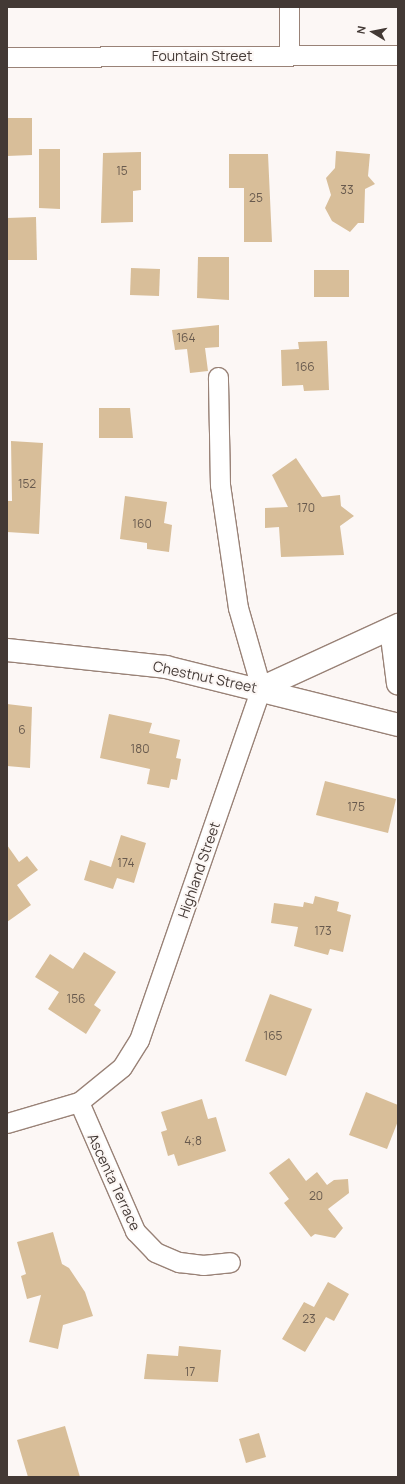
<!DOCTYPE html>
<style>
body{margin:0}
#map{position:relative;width:405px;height:1484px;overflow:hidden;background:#fcf7f5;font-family:Manrope,sans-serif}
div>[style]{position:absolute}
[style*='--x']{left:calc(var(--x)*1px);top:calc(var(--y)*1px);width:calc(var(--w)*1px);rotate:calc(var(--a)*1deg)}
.building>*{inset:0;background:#d8be99}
.roads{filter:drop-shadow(1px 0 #998277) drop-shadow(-1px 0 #998277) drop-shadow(0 1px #998277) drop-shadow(0 -1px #998277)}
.minor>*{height:19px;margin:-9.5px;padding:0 9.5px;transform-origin:9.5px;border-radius:9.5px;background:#fff}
.tertiary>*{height:22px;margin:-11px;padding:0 11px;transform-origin:11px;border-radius:11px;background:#fff}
.secondary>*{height:22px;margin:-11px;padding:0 11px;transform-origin:11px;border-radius:11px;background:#fff}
span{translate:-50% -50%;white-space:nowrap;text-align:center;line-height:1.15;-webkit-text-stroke:4px #fcf7f5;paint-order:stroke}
.number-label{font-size:12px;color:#685a4e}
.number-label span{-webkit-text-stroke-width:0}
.street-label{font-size:14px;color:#433935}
.frame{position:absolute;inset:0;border:8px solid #433935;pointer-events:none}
.north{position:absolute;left:353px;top:12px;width:40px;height:40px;-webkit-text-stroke:3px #fcf7f5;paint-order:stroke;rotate:280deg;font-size:11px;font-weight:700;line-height:16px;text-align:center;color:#433935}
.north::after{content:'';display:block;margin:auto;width:14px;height:18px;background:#433935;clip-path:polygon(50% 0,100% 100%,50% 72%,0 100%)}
</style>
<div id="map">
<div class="building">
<div style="clip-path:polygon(7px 118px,32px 118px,32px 155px,7px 156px)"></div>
<div style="clip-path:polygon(39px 149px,60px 149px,60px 209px,39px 208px)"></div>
<div style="clip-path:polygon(336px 151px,370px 154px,368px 176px,375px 184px,365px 189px,364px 223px,358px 223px,350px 232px,332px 221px,325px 208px,331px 195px,326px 178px,335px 168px)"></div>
<div style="clip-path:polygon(141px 152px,141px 190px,133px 191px,133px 222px,101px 223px,103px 153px)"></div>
<div style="clip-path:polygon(229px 154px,268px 154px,272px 242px,244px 242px,244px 188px,229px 188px)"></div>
<div style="clip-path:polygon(36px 217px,37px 260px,7px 260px,7px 218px)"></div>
<div style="clip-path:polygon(198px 257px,229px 257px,229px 300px,197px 298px)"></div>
<div style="clip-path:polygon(131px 268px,160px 269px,159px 296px,130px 295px)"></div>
<div style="clip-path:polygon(314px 270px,349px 270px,349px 297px,314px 297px)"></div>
<div style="clip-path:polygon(219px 325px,219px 347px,205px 348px,208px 371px,190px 373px,187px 349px,175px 350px,172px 330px)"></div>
<div style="clip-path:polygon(327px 341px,329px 390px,304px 391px,303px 385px,282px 386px,281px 350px,299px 349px,298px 342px)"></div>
<div style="clip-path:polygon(99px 408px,130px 408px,133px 438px,99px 438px)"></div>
<div style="clip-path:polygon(11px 441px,43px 443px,39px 534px,7px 532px,7px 501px,12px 501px)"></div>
<div style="clip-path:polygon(296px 458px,322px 497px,340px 495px,341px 506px,354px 516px,340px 526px,344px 555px,281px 557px,279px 527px,265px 528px,265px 508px,288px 507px,272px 475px)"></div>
<div style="clip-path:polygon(125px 496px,167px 502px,164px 523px,172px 525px,169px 552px,147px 549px,147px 543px,120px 539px)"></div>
<div style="clip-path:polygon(7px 704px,32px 707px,30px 768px,7px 766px)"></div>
<div style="clip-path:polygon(109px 714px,152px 723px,149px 733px,180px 740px,176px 758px,181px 759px,177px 780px,171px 779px,169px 788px,147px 784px,150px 769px,100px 758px)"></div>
<div style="clip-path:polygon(325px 781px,396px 799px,388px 833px,316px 815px)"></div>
<div style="clip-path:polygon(121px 835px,146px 843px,134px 883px,117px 878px,113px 889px,84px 880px,90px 860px,111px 867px)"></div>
<div style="clip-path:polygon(7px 845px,19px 862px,27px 856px,38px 870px,17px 885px,31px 905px,7px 922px)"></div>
<div style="clip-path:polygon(315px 896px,339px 902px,337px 911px,351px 915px,343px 952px,330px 949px,328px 955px,294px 946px,298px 927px,271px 923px,274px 903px,303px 907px,304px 902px,313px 904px)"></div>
<div style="clip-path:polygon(84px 952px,116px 972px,94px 1005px,101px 1010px,86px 1034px,48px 1009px,59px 992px,35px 977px,50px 954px,73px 969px)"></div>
<div style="clip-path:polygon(270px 994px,312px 1009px,286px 1076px,245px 1061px)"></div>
<div style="clip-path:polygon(366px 1092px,398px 1105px,398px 1121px,387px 1149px,349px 1135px)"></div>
<div style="clip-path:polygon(202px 1099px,208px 1119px,216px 1117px,226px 1151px,178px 1166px,174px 1154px,168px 1156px,161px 1132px,167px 1130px,161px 1112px)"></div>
<div style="clip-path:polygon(289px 1158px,306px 1181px,317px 1172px,327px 1185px,334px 1180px,348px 1179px,349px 1193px,328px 1209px,343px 1228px,335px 1238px,315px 1234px,311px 1237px,284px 1203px,289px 1199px,269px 1173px)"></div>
<div style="clip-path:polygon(53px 1232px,62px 1264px,69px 1268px,85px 1292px,93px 1316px,63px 1325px,58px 1349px,29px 1342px,41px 1295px,27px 1299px,21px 1276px,26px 1274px,17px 1242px)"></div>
<div style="clip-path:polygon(328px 1282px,349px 1294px,334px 1321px,326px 1317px,305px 1352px,282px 1339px,304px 1302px,314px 1307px)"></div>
<div style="clip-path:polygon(179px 1346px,221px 1350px,218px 1382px,144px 1379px,147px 1354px,178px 1356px)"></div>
<div style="clip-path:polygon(65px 1426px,80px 1477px,28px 1477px,17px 1440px)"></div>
<div style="clip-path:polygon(259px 1433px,266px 1457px,246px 1463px,239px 1439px)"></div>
</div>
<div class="roads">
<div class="minor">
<div style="--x:289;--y:55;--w:48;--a:-90"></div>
<div style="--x:7;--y:57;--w:391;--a:-0.3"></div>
<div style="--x:79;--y:1102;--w:141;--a:66.5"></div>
<div style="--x:135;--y:1231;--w:29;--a:46"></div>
<div style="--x:155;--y:1252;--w:26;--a:23"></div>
<div style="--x:179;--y:1262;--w:24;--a:7"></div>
<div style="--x:203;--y:1265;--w:27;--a:-6"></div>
<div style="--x:7;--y:1123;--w:75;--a:-16.3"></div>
<div style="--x:79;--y:1102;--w:55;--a:-39.1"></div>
<div style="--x:122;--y:1067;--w:32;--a:-58"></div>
<div style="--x:139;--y:1040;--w:373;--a:-70.9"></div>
<div style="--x:261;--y:688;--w:83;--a:-106"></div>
<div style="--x:238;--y:608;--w:124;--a:-98.3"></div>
<div style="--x:220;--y:485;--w:108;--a:-91.1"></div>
</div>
<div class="tertiary">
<div style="--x:391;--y:629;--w:55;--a:82.7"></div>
<div style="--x:261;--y:688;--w:151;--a:-24.7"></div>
</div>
<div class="secondary">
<div style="--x:7;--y:650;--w:160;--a:6.1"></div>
<div style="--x:166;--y:667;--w:239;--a:14"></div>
</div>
</div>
<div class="number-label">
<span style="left:122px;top:171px">15</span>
<span style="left:347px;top:190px">33</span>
<span style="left:256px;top:198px">25</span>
<span style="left:186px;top:338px">164</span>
<span style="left:305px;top:367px">166</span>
<span style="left:27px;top:484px">152</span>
<span style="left:306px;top:508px">170</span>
<span style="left:142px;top:524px">160</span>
<span style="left:22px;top:730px">6</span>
<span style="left:140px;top:749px">180</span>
<span style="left:356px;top:807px">175</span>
<span style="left:126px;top:863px">174</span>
<span style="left:323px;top:931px">173</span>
<span style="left:76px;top:999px">156</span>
<span style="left:273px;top:1036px">165</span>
<span style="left:193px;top:1141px">4;8</span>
<span style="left:316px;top:1196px">20</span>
<span style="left:309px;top:1319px">23</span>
<span style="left:190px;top:1372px">17</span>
</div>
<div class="street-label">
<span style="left:202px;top:56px">Fountain Street</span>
<span style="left:205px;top:677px;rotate:12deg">Chestnut Street</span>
<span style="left:199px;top:870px;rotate:-71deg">Highland Street</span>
<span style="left:114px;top:1182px;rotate:65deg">Ascenta Terrace</span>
</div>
<div class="frame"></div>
<div class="north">N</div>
</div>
